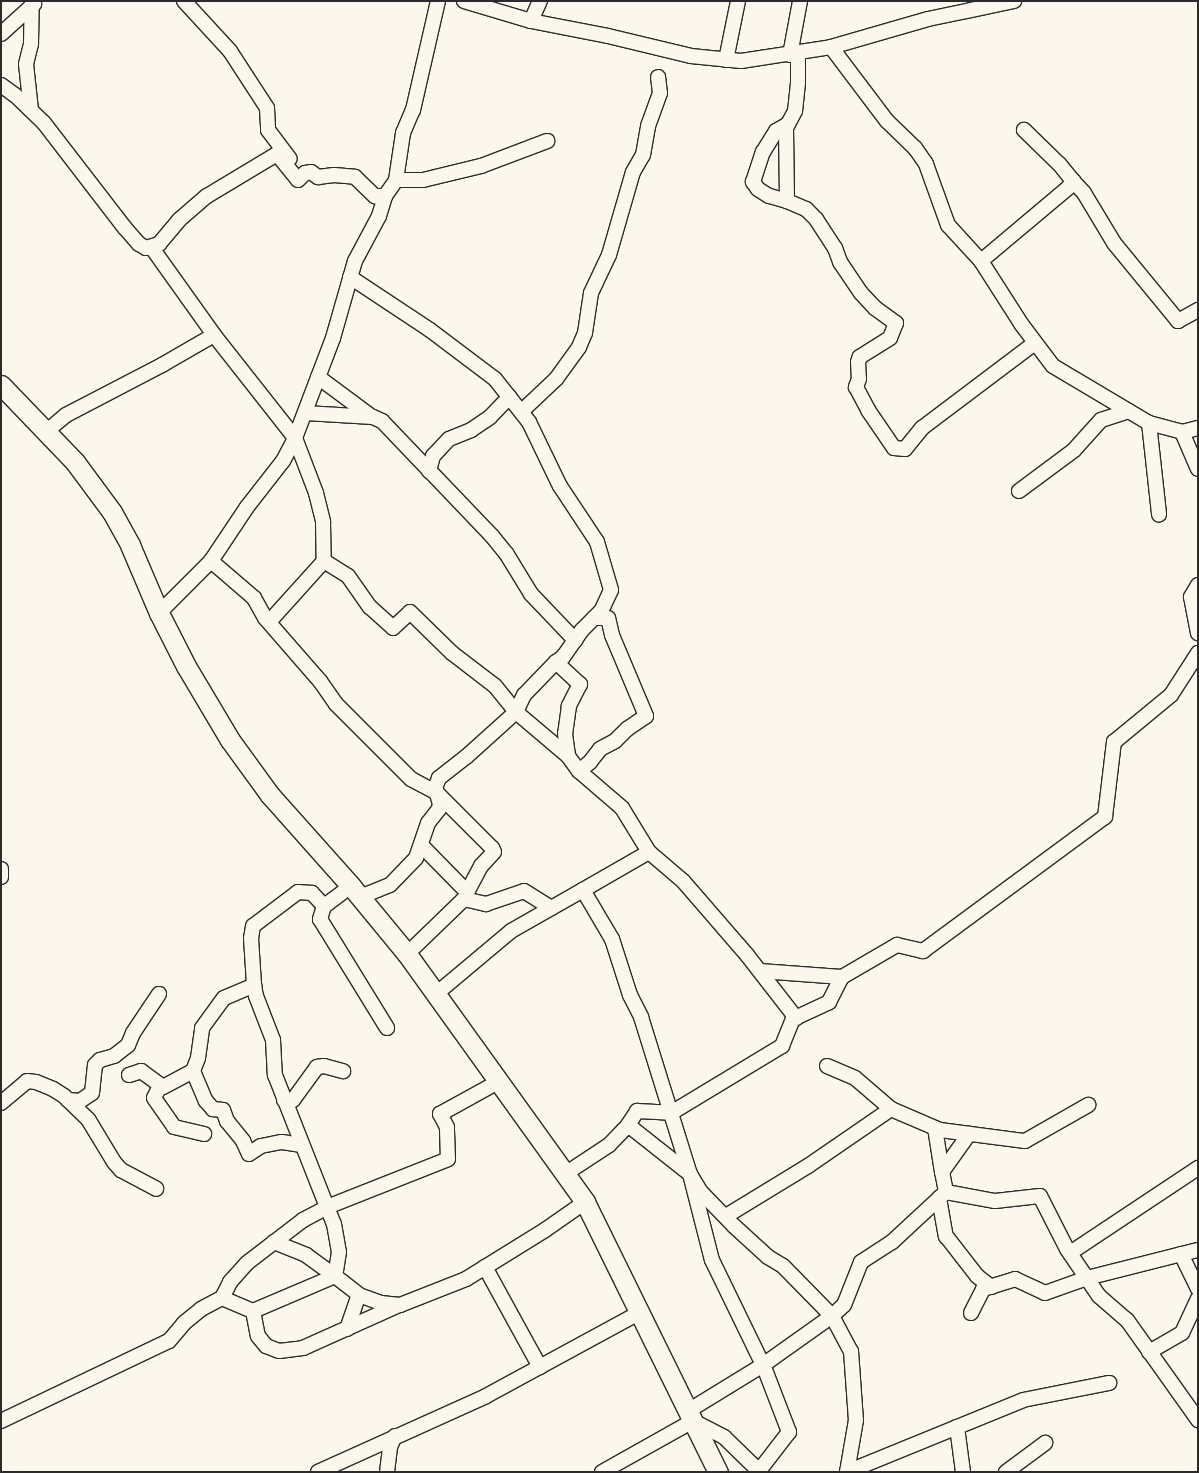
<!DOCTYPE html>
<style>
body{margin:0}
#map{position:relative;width:1199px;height:1473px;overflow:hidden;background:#fbf7ec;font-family:Itim,sans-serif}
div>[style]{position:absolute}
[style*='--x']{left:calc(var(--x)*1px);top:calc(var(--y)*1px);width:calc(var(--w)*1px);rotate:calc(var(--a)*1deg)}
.roads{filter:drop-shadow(1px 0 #2b2b2b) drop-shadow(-1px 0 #2b2b2b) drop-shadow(0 1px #2b2b2b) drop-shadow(0 -1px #2b2b2b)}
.street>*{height:14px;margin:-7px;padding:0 7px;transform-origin:7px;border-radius:7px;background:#fbf7ec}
.secondary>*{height:19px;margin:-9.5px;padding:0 9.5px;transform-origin:9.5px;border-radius:9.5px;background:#fbf7ec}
span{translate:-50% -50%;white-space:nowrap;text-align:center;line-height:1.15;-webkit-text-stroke:4px #fbf7ec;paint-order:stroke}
.frame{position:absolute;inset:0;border:2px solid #2b2b2b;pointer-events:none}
</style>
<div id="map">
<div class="roads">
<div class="street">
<div style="--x:184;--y:1;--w:68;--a:47.4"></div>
<div style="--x:230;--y:51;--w:68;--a:57"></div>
<div style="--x:267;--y:108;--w:22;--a:87"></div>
<div style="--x:268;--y:130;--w:36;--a:53"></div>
<div style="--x:464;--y:1;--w:70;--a:16.6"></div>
<div style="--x:531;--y:21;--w:78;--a:11"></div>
<div style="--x:608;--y:36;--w:85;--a:13.5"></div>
<div style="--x:691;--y:56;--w:50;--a:5.7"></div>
<div style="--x:741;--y:61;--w:91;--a:-8.8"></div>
<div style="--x:831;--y:47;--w:101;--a:-16.1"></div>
<div style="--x:928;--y:19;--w:88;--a:-11.8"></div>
<div style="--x:531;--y:21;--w:22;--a:-66"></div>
<div style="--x:1;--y:34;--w:45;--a:-42.3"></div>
<div style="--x:831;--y:47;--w:93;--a:52.9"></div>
<div style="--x:887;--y:121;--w:39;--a:44"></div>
<div style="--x:915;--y:148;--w:19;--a:55"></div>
<div style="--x:926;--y:164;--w:65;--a:70.2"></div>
<div style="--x:948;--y:225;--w:49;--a:47.5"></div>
<div style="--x:981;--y:261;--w:76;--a:57.4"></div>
<div style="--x:1022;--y:325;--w:51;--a:52.9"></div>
<div style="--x:1053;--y:366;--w:112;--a:30.7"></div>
<div style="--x:1149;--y:423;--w:34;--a:15"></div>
<div style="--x:1182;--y:432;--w:16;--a:-14"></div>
<div style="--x:798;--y:53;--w:30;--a:90"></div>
<div style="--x:798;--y:83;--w:28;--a:96"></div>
<div style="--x:795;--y:111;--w:19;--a:118"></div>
<div style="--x:786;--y:128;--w:73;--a:89.2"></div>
<div style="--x:787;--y:201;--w:21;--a:23"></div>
<div style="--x:806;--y:209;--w:14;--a:45"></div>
<div style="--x:816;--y:219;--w:35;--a:57"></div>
<div style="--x:835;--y:248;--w:15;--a:70"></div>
<div style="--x:840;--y:262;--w:37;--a:56"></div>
<div style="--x:861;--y:293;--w:21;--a:47"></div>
<div style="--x:875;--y:308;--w:26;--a:36"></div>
<div style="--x:896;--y:323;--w:16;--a:112"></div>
<div style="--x:890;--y:338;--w:36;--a:148"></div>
<div style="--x:860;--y:357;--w:5;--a:112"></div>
<div style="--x:858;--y:362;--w:17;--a:87"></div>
<div style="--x:859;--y:379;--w:9;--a:111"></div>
<div style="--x:856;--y:387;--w:26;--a:62"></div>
<div style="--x:868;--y:410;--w:46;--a:55.6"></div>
<div style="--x:894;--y:448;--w:11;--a:5"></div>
<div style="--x:905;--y:449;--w:27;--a:-51"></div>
<div style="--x:922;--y:428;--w:141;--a:-37"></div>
<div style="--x:790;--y:55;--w:55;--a:-79.5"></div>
<div style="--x:726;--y:60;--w:60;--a:-78.5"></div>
<div style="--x:1;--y:85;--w:17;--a:36"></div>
<div style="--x:15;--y:95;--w:40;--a:44"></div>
<div style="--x:44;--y:123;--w:133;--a:52.4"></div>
<div style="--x:125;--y:228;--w:21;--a:49"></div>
<div style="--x:139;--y:244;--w:8;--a:30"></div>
<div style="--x:146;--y:248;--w:14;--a:-17"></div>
<div style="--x:159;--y:244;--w:31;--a:-50"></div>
<div style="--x:179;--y:220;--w:37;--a:-41"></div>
<div style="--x:207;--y:196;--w:82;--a:-31"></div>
<div style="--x:277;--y:154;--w:33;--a:51"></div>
<div style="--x:298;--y:180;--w:10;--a:-45"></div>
<div style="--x:305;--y:173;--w:6;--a:-9"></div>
<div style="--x:311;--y:172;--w:9;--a:36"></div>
<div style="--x:318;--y:177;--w:16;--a:-7"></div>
<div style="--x:334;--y:175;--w:21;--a:5"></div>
<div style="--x:355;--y:177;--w:28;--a:44"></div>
<div style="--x:375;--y:196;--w:10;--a:0"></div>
<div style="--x:31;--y:110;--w:46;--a:-96.2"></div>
<div style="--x:26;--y:64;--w:21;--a:-76"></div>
<div style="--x:31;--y:44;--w:39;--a:-89"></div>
<div style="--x:396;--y:180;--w:48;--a:-81.5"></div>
<div style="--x:403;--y:133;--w:25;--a:-67"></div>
<div style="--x:413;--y:110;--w:112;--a:-77.1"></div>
<div style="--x:1073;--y:181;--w:16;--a:47"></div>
<div style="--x:1084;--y:193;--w:58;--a:59"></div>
<div style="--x:1114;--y:243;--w:101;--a:50.6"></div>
<div style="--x:1178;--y:321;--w:23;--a:-29"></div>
<div style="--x:787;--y:201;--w:19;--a:-164"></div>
<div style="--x:769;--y:196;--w:13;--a:-148"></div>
<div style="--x:758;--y:189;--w:9;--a:-126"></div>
<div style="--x:753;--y:182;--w:32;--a:-72"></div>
<div style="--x:763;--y:152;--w:25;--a:-58"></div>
<div style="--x:776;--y:131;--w:14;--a:-30"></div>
<div style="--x:152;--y:248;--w:107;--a:54.5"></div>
<div style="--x:981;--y:261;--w:114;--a:-40"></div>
<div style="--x:1068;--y:188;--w:9;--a:-54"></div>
<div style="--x:1073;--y:181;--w:22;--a:-129"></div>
<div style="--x:1059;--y:164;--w:49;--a:-135.8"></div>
<div style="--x:350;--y:277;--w:96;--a:33.5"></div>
<div style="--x:430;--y:330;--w:81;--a:37"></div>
<div style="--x:495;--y:379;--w:55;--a:51.7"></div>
<div style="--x:529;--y:422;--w:71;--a:64.2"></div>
<div style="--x:560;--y:486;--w:67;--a:56.5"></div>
<div style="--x:597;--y:542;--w:50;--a:73.7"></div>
<div style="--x:611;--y:590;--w:23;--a:115"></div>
<div style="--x:601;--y:611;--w:27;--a:135"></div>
<div style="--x:582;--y:630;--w:33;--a:125"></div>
<div style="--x:563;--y:657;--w:9;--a:144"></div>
<div style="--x:556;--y:662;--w:33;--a:43"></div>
<div style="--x:580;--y:684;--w:25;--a:117"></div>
<div style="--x:569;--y:706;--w:28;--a:98"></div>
<div style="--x:565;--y:734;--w:22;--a:82"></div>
<div style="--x:568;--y:756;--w:19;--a:54"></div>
<div style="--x:579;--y:771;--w:57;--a:40.7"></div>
<div style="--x:622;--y:808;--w:52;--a:58.5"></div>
<div style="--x:649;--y:852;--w:76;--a:150.1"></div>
<div style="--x:583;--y:890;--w:57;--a:59.4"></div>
<div style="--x:612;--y:939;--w:59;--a:72.2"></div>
<div style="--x:630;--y:995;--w:25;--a:63"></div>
<div style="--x:641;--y:1017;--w:164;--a:72.7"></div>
<div style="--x:690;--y:1174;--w:89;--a:75.7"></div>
<div style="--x:712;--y:1260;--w:119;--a:64.1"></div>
<div style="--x:764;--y:1367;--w:70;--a:69"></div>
<div style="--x:789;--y:1432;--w:49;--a:127.6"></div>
<div style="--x:318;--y:377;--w:67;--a:36.5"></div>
<div style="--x:522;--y:411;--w:47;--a:-43.3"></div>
<div style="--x:556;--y:379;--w:39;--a:-54"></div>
<div style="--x:579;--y:347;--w:15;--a:-67"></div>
<div style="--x:585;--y:333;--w:40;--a:-81.5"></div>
<div style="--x:591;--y:293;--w:42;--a:-64.7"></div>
<div style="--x:609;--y:255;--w:86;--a:-73.9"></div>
<div style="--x:633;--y:172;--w:20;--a:-60"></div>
<div style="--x:643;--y:155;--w:29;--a:-80"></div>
<div style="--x:648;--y:126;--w:35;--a:-70"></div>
<div style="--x:660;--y:93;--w:16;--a:-97"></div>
<div style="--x:305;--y:413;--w:68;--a:3.4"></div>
<div style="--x:373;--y:417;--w:10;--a:24"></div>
<div style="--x:382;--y:421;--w:159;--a:46.3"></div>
<div style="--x:492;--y:536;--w:22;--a:51"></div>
<div style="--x:506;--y:553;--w:48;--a:58.6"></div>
<div style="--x:531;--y:594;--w:64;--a:46.3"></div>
<div style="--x:1149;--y:423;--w:92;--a:83.7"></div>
<div style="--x:47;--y:431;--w:25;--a:-40"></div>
<div style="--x:66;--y:415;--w:108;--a:-27.5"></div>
<div style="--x:162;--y:365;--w:60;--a:-30"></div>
<div style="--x:214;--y:335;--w:131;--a:51.8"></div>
<div style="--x:295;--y:438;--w:59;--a:69.1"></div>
<div style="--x:316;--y:493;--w:30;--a:76"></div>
<div style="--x:323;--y:522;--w:39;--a:89"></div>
<div style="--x:1182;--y:432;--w:40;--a:66.6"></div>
<div style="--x:429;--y:471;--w:16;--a:-75"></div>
<div style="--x:433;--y:456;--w:23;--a:-47"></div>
<div style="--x:449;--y:439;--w:24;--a:-22"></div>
<div style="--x:471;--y:430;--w:23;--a:-34"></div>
<div style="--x:490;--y:417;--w:28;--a:-46"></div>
<div style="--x:1019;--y:491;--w:69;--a:-36.7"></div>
<div style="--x:1074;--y:450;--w:40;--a:-48"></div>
<div style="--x:1101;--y:420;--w:29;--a:-18"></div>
<div style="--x:211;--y:561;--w:57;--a:40.7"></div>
<div style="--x:254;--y:598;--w:23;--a:61"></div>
<div style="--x:265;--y:618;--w:84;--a:48.9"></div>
<div style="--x:320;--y:681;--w:28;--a:55"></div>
<div style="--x:336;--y:704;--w:106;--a:45"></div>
<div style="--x:411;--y:779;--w:30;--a:28"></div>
<div style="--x:437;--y:793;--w:78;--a:45"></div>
<div style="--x:492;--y:848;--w:4;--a:63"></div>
<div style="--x:494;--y:852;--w:19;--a:133"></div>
<div style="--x:481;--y:866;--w:30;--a:118"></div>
<div style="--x:1198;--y:585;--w:14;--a:120"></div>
<div style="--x:1191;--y:597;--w:37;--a:79"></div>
<div style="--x:159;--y:613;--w:74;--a:-45"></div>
<div style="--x:211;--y:561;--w:65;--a:-56.3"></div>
<div style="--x:247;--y:507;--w:58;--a:-52"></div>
<div style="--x:283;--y:461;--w:26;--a:-62"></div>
<div style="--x:295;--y:438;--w:107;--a:-69.2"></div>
<div style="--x:333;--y:338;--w:80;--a:-74.1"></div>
<div style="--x:355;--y:261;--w:51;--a:-61.9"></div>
<div style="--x:379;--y:216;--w:21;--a:-73"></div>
<div style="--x:385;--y:196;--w:19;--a:-55"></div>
<div style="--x:396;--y:180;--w:27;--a:0"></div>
<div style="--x:423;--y:180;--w:60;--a:-13.6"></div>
<div style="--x:481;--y:166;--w:71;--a:-20.7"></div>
<div style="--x:269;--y:622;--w:82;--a:-48"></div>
<div style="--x:324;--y:561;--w:28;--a:32"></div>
<div style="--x:348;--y:576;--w:38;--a:55"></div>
<div style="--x:370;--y:607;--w:31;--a:42"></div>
<div style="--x:393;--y:628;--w:23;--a:-43"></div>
<div style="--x:410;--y:612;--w:59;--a:44.3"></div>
<div style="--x:452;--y:653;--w:54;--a:37.5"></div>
<div style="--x:495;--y:686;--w:33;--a:51"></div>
<div style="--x:516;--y:712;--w:68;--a:40.2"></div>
<div style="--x:579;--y:771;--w:14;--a:-39"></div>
<div style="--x:590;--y:762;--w:16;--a:-52"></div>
<div style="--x:600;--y:749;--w:17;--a:-28"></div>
<div style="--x:615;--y:741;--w:17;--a:-45"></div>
<div style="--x:627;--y:729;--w:23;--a:-34"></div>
<div style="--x:646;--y:716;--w:88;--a:-112.8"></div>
<div style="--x:612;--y:635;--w:17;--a:-103"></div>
<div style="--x:608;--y:618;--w:14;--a:180"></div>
<div style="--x:421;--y:845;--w:66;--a:45.6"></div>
<div style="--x:467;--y:892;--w:8;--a:83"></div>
<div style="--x:649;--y:852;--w:45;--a:40.5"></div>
<div style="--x:683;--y:881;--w:98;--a:49.1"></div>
<div style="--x:747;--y:955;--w:80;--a:52.1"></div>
<div style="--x:1;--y:869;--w:8;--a:90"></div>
<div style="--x:351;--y:886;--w:34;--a:143"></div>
<div style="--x:324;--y:906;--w:18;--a:-133"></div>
<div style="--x:312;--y:893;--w:14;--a:-176"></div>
<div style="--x:298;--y:892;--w:56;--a:142.9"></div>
<div style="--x:253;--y:926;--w:12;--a:99"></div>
<div style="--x:251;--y:938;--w:47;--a:86.3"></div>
<div style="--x:254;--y:985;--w:11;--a:80"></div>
<div style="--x:256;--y:996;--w:47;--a:68.9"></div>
<div style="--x:273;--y:1040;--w:35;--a:87"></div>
<div style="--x:275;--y:1075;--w:142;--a:68.5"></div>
<div style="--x:327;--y:1207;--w:130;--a:-21.6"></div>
<div style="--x:448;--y:1159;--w:32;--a:-92"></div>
<div style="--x:447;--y:1127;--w:15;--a:-118"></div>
<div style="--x:440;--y:1114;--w:66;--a:-28.9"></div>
<div style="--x:360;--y:897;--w:32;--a:-22"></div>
<div style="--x:390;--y:885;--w:37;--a:-46"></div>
<div style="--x:416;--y:858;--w:37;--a:-71"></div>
<div style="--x:428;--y:823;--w:18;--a:-52"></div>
<div style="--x:439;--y:809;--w:5;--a:-79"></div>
<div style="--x:440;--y:804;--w:17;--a:-107"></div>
<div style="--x:435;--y:788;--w:11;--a:-68"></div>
<div style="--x:439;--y:778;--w:34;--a:-38"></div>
<div style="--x:466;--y:757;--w:67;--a:-42"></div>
<div style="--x:516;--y:712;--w:19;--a:-65"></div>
<div style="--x:524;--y:695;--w:46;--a:-45.9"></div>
<div style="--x:324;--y:906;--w:14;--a:107"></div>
<div style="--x:320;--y:919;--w:128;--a:58.4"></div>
<div style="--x:407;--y:954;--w:79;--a:-44"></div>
<div style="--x:464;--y:899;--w:23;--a:13"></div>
<div style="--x:486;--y:904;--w:40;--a:-18.9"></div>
<div style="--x:524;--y:891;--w:32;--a:32"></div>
<div style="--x:760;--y:971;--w:82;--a:4.2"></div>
<div style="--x:436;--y:994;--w:98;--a:-40"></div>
<div style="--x:511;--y:931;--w:83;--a:-29.7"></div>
<div style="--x:827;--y:1066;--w:30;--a:23"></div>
<div style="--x:855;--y:1078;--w:48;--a:40.7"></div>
<div style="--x:891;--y:1109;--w:53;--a:23.2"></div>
<div style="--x:940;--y:1130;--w:86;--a:7.4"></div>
<div style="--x:1025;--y:1141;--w:73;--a:-29.7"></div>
<div style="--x:193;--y:1071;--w:33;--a:67"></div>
<div style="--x:206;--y:1101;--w:11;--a:49"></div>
<div style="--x:213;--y:1109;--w:10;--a:6"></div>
<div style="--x:223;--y:1110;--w:12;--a:70"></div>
<div style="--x:227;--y:1121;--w:26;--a:51"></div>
<div style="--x:243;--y:1141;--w:14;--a:65"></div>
<div style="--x:249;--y:1154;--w:14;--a:-34"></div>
<div style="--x:261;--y:1146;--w:21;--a:-11"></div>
<div style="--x:282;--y:1142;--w:20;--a:9"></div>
<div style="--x:129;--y:1075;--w:13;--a:-18"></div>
<div style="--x:141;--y:1071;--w:27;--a:36"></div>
<div style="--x:163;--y:1087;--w:34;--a:-28"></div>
<div style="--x:193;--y:1071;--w:14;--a:-69"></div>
<div style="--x:198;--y:1058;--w:30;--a:-82"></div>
<div style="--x:202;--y:1028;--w:37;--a:-54"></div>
<div style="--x:224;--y:998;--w:33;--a:-23"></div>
<div style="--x:160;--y:1086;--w:13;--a:117"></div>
<div style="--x:154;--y:1098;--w:35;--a:55"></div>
<div style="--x:174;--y:1127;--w:31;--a:13"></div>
<div style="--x:68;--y:1100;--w:12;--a:5"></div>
<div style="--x:80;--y:1101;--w:14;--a:-34"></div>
<div style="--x:92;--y:1093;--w:28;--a:-84"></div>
<div style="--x:95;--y:1065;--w:7;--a:-45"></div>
<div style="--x:100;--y:1060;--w:15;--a:-16"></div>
<div style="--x:114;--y:1056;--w:18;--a:-38"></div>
<div style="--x:128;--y:1045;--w:13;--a:-67"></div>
<div style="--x:133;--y:1033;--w:47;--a:-56.3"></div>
<div style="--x:284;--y:1100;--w:9;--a:0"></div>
<div style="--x:293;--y:1100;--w:41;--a:-54"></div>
<div style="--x:317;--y:1067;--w:7;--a:-8"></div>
<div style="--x:324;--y:1066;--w:20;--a:15"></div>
<div style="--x:1;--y:1103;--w:34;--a:-40"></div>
<div style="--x:27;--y:1081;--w:9;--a:6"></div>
<div style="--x:36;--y:1082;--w:18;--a:22"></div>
<div style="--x:53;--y:1089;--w:13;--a:32"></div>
<div style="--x:64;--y:1096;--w:33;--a:44"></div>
<div style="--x:88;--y:1119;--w:50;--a:58.8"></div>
<div style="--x:114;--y:1162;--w:11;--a:49"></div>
<div style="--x:121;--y:1170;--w:40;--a:28"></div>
<div style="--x:628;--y:1125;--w:79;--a:38.3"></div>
<div style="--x:690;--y:1174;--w:21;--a:59"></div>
<div style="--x:701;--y:1192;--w:47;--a:45.9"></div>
<div style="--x:734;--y:1226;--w:46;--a:42.4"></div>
<div style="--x:768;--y:1257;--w:17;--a:31"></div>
<div style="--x:783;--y:1266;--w:70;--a:45.6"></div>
<div style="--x:832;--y:1316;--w:40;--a:62"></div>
<div style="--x:851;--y:1351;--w:69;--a:85.9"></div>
<div style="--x:856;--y:1420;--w:53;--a:99.8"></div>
<div style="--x:935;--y:1128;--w:45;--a:81"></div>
<div style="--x:565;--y:1174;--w:53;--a:-33.4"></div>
<div style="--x:609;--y:1145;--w:28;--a:-46"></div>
<div style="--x:628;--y:1125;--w:17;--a:-57"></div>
<div style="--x:637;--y:1111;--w:34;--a:3"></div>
<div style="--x:671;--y:1113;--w:130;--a:-31.1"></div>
<div style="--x:782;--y:1046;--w:29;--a:-68"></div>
<div style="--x:793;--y:1019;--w:40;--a:-25"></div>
<div style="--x:829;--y:1002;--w:28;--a:-63"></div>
<div style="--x:842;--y:977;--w:64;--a:-30.2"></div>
<div style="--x:897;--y:945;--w:27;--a:13"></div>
<div style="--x:923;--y:951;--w:226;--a:-36.4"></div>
<div style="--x:1105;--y:817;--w:76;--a:-83.2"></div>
<div style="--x:1114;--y:742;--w:74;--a:-39.5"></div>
<div style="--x:1171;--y:695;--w:50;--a:-57.3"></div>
<div style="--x:946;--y:1192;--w:20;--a:-101"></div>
<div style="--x:942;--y:1172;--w:47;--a:-54.6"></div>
<div style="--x:939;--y:1198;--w:39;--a:80"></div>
<div style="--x:946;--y:1236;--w:51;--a:52.2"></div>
<div style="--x:977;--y:1276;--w:18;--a:38"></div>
<div style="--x:726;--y:1216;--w:96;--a:-31.4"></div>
<div style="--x:808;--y:1166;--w:101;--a:-34.5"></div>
<div style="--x:274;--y:1242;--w:35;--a:22"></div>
<div style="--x:306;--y:1255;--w:36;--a:36"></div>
<div style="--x:1070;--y:1253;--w:154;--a:-33.6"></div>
<div style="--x:1181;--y:1254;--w:39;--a:64"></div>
<div style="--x:485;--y:1267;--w:114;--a:61.2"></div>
<div style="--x:222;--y:1298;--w:18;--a:-63"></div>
<div style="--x:230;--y:1282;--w:25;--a:-48"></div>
<div style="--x:247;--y:1263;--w:71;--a:-37.5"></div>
<div style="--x:303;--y:1220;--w:27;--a:-28"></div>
<div style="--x:327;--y:1207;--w:18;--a:68"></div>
<div style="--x:334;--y:1224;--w:28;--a:80"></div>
<div style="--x:339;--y:1252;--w:24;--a:99"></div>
<div style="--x:253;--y:1311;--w:25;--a:79"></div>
<div style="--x:258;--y:1336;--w:13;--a:51"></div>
<div style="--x:266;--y:1346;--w:14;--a:21"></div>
<div style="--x:279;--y:1351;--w:24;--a:-7"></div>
<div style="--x:303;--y:1348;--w:105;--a:-24.1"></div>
<div style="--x:971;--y:1313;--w:27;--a:-63"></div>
<div style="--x:983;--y:1289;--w:34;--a:-17"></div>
<div style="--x:1015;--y:1279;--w:33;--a:25"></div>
<div style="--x:1045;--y:1293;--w:45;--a:-19.7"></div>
<div style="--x:1087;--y:1278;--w:114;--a:-14.2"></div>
<div style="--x:347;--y:1329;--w:36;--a:-71"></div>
<div style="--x:1149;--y:1352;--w:38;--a:-30"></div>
<div style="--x:1182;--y:1333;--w:38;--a:-65"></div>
<div style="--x:688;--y:1411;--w:88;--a:-31.5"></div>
<div style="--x:763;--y:1365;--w:85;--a:-35.4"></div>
<div style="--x:832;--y:1316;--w:16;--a:-43"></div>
<div style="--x:844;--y:1305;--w:46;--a:-68.4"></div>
<div style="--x:861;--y:1262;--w:37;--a:-33"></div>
<div style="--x:892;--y:1242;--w:74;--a:-42.8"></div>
<div style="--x:946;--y:1192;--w:50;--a:10.4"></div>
<div style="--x:995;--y:1201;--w:45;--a:-6.3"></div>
<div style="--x:1040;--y:1196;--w:59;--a:63"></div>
<div style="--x:1067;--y:1249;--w:57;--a:55.8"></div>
<div style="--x:1099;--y:1296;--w:37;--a:41"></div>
<div style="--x:1127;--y:1320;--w:123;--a:54.6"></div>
<div style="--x:1;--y:1421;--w:186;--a:-25.5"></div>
<div style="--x:169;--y:1341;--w:23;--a:-50"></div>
<div style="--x:184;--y:1323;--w:22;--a:-39"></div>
<div style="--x:201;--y:1309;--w:24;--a:-28"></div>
<div style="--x:222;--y:1298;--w:34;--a:23"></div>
<div style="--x:253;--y:1311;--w:89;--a:-23.1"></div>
<div style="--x:335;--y:1276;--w:31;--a:38"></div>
<div style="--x:359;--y:1295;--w:23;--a:20"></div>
<div style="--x:381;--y:1303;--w:19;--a:6"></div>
<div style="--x:400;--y:1305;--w:71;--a:-21.5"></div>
<div style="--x:466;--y:1279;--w:93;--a:-31.8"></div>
<div style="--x:545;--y:1230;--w:49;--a:-35"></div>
<div style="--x:957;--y:1427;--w:45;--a:82.4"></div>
<div style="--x:318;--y:1472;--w:184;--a:-24.3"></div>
<div style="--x:486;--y:1396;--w:176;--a:-28.5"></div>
<div style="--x:387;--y:1472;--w:25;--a:-83"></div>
<div style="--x:390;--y:1447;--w:12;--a:-66"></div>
<div style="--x:602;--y:1472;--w:104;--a:-29.3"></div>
<div style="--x:693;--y:1421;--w:35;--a:27"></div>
<div style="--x:724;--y:1437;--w:50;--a:44.2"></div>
<div style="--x:847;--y:1472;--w:190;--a:-22.2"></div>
<div style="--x:1023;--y:1400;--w:88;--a:-11.2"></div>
<div style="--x:1006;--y:1472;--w:49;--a:-36.6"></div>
</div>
<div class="secondary">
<div style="--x:1;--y:385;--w:107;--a:46.1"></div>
<div style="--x:75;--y:462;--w:62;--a:53.5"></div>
<div style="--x:112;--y:512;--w:38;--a:61"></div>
<div style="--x:130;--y:545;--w:74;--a:66.9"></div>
<div style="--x:159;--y:613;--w:59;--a:63"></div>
<div style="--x:186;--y:666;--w:86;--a:59.3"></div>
<div style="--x:230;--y:740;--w:68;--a:54"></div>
<div style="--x:270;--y:795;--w:122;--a:48.3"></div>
<div style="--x:351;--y:886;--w:88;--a:50.5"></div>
<div style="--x:407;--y:954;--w:305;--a:54.3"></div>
<div style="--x:585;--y:1202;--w:301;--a:63.8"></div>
</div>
</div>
<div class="frame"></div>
</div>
